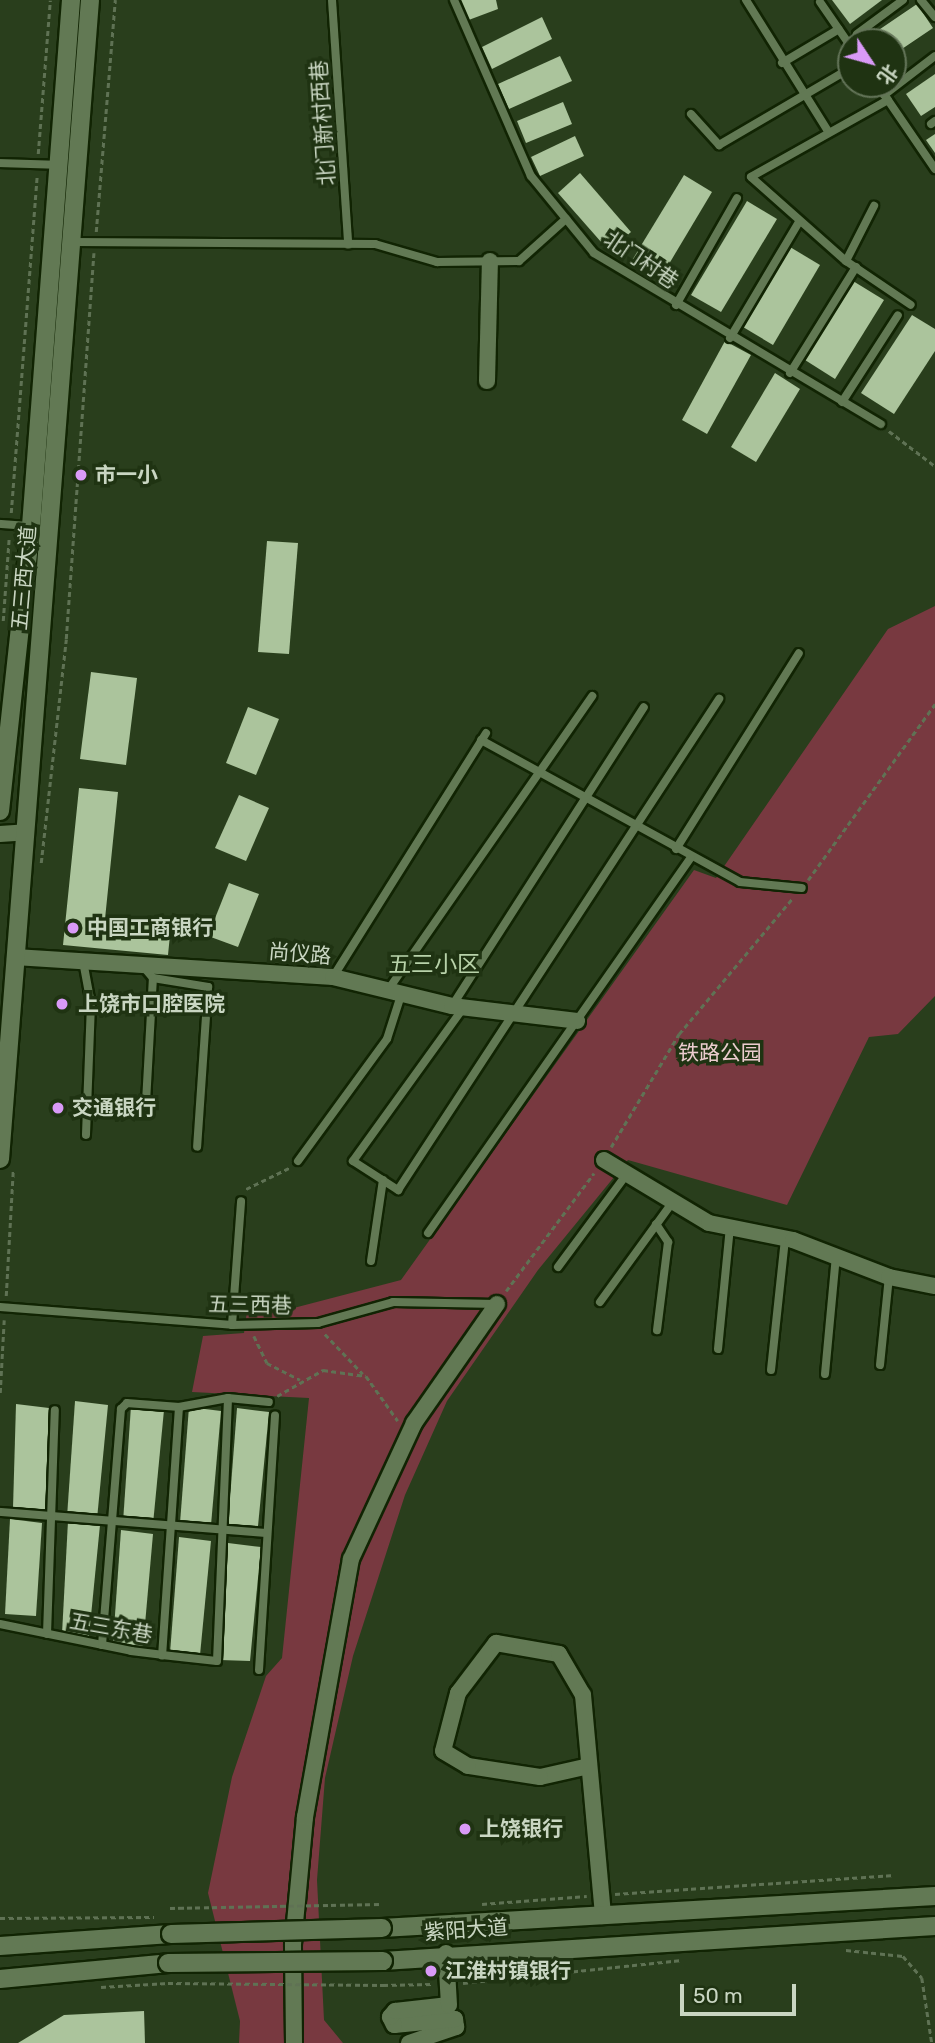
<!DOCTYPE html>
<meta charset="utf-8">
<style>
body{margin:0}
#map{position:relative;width:935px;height:2043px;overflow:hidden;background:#293e1c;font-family:Rubik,"Noto Sans SC",sans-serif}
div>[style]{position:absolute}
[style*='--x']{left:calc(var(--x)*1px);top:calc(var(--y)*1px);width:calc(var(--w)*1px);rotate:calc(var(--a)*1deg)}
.green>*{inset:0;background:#783940}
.building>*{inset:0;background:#abc49c}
.path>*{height:2.5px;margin-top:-1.25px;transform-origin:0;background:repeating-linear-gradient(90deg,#5f7254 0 5px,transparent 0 8.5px)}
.roads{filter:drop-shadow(2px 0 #112403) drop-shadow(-2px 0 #112403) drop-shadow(0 2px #112403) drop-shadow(0 -2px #112403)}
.service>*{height:8px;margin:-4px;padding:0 4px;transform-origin:4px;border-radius:4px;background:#627954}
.minor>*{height:16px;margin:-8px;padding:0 8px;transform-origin:8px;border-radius:8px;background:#627954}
.secondary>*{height:18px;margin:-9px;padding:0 9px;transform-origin:9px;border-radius:9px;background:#627954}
.path-bridge>*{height:2.5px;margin-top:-1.25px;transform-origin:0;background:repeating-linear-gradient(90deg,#5f7254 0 5px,transparent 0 8.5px)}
.bridges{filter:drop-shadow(2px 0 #112403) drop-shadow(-2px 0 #112403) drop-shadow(0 2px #112403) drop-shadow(0 -2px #112403)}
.secondary-bridge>*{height:18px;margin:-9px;padding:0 9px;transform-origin:9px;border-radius:9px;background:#627954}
.dots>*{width:19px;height:19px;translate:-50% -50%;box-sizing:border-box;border:4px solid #1f3312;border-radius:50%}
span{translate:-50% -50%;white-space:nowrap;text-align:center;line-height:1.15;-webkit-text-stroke:7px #1f3312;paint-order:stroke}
.street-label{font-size:21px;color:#c9d6c2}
.poi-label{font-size:21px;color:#c9d6c2;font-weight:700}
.left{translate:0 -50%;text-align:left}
.park-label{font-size:21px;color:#ebccce}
.neighbourhood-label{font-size:23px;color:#b8d2a9}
.north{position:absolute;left:837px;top:28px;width:70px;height:70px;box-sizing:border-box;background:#1f3312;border:2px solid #637458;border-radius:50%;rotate:126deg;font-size:19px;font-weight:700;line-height:28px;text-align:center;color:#c9d6c2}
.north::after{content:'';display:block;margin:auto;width:24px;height:32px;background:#d99af7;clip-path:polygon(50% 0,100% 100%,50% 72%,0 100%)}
.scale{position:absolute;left:680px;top:1984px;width:116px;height:32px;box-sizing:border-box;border:4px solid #c9d6c2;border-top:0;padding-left:9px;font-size:21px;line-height:24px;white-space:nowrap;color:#c9d6c2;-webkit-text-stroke:5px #1f3312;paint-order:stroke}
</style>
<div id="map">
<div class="green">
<div style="clip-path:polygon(935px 606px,935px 996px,898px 1034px,869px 1037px,787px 1205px,628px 1160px,538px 1270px,447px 1401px,405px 1495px,353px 1656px,325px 1778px,317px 1880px,324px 2020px,343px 2043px,239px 2043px,240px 2021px,208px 1893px,232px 1777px,266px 1676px,282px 1658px,309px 1398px,192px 1392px,203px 1336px,244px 1333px,247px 1311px,286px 1310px,401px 1280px,694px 870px,716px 878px,888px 629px)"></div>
</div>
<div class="building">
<div style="clip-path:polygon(459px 0,496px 0,498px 9px,466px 21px)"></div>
<div style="clip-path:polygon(832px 0,882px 0,850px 24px)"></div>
<div style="clip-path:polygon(917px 4px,933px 28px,893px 55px,893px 42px,861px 42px)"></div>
<div style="clip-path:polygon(542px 17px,552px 39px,492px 69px,482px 47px)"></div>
<div style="clip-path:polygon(560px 56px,572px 81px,509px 109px,498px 84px)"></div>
<div style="clip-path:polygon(935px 74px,935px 107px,921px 116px,906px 94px)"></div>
<div style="clip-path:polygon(563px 102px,572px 124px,526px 143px,517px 121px)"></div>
<div style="clip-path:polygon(935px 134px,935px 153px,926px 140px)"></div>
<div style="clip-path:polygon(575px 136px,584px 156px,540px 176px,531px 157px)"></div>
<div style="clip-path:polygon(580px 173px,631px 232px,609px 251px,558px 193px)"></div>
<div style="clip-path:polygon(684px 175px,712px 192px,660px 279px,631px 262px)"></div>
<div style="clip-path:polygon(747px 201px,777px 219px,721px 312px,691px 295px)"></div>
<div style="clip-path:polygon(790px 247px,820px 265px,773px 345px,743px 327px)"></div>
<div style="clip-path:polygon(853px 281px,884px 300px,835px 379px,805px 360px)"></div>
<div style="clip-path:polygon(912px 315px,935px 329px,935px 351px,894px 414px,861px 393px)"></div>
<div style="clip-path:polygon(725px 341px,751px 355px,707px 434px,682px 420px)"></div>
<div style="clip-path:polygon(775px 373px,800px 389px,756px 462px,731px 447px)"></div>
<div style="clip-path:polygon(267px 541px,298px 543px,289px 654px,258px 652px)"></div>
<div style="clip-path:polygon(91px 672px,137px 678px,126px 765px,80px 759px)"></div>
<div style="clip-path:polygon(248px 707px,279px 719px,256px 775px,226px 763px)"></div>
<div style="clip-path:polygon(79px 788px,118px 792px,105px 919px,171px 925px,168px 955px,63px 945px)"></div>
<div style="clip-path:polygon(239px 795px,269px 808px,246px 861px,215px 848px)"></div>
<div style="clip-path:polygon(229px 883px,259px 894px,238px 947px,208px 936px)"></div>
<div style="clip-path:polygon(75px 1401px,108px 1405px,97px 1519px,67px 1517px)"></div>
<div style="clip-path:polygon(16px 1404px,49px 1408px,45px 1513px,13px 1508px)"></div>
<div style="clip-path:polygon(131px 1406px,164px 1410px,153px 1524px,123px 1522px)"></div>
<div style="clip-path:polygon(189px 1407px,221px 1411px,211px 1525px,180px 1523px)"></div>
<div style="clip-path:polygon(237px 1408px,269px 1412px,258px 1526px,228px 1524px)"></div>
<div style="clip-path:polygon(10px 1519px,42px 1523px,36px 1616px,5px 1614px)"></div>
<div style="clip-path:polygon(68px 1521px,100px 1525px,89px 1636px,62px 1634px)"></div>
<div style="clip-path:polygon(121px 1530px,153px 1534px,143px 1647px,113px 1643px)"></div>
<div style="clip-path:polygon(179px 1537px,211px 1541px,200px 1655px,170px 1653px)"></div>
<div style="clip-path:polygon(228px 1543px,261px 1547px,250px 1661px,220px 1660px)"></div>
<div style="clip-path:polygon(144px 2011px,145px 2043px,18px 2043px,64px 2015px)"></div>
</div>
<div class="path">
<div style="--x:38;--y:154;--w:154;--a:-85.5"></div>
<div style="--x:96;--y:232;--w:233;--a:-85.3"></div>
<div style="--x:889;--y:431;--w:58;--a:37.3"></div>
<div style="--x:11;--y:513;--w:340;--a:-85.6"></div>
<div style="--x:3;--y:621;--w:84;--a:-85.9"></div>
<div style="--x:41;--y:863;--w:225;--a:-83.6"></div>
<div style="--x:66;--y:639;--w:387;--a:-85.9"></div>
<div style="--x:808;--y:880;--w:217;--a:-54.2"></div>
<div style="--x:611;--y:1147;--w:132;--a:-59"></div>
<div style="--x:679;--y:1034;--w:176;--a:-50.1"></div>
<div style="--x:246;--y:1189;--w:48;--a:-26"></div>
<div style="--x:506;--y:1291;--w:147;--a:-53.3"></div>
<div style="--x:6;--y:1296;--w:127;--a:-86.8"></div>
<div style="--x:325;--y:1334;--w:55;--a:46.5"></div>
<div style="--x:254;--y:1336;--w:30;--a:64"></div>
<div style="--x:267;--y:1363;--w:37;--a:27"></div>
<div style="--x:0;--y:1393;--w:73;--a:-86.9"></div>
<div style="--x:277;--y:1396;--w:53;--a:-29.5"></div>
<div style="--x:323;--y:1370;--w:43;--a:7.9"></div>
<div style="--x:366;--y:1376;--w:55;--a:54.6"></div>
<div style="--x:615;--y:1894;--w:280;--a:-3.9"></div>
<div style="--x:482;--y:1904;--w:105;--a:-4.4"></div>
<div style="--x:0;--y:1918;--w:154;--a:-0.4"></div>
<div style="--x:846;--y:1950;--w:57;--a:6"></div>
<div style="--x:903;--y:1956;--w:29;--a:49"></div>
<div style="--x:922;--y:1978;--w:66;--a:81.3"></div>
<div style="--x:463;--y:1983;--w:220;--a:-6"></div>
<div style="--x:383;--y:1985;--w:49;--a:-1.2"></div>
<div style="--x:101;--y:1987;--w:67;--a:-3.4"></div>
</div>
<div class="roads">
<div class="service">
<div style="--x:332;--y:0;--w:245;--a:86.2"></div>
<div style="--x:454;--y:0;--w:192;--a:66.4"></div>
<div style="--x:531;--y:176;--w:99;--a:50.7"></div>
<div style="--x:594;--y:253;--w:334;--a:30.8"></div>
<div style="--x:746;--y:0;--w:155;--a:58"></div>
<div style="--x:921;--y:0;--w:22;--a:51"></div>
<div style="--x:820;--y:2;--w:55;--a:55.4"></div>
<div style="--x:857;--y:34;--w:57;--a:-36.5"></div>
<div style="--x:782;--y:63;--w:66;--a:-30.8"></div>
<div style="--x:877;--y:84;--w:103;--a:55.7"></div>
<div style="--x:884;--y:95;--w:64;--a:-37.4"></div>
<div style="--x:888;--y:100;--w:157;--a:150.7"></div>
<div style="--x:751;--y:177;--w:127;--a:41.5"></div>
<div style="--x:846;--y:261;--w:78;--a:34.1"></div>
<div style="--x:691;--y:114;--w:42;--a:47.9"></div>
<div style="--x:719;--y:145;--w:153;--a:-30.3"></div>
<div style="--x:931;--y:124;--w:5;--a:-37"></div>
<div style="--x:0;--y:163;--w:59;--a:1.9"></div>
<div style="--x:74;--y:242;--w:301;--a:0.4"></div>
<div style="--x:375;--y:244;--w:65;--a:16.2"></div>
<div style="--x:437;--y:262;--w:82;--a:-0.7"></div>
<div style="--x:519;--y:261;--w:63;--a:-41.8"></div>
<div style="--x:846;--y:261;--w:62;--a:-63"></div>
<div style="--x:676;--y:305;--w:123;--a:-60.3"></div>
<div style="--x:730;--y:338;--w:135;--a:-59.3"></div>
<div style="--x:790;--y:373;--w:125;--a:-58.1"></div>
<div style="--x:842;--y:402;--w:103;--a:-57.2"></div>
<div style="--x:0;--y:524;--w:31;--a:4"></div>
<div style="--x:481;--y:740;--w:295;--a:28.7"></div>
<div style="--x:740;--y:882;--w:62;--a:5.5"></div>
<div style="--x:676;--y:849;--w:231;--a:-57.9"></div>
<div style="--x:83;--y:961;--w:44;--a:79.5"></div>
<div style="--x:91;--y:1004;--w:131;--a:92.2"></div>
<div style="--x:142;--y:965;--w:17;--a:50"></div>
<div style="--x:153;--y:978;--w:56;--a:9.3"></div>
<div style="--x:208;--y:987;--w:160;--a:93.9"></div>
<div style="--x:333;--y:977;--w:288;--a:-57.9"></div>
<div style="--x:388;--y:990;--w:358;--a:-55.2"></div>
<div style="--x:452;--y:1006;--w:355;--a:-57.3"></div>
<div style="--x:464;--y:1007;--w:190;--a:125.8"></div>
<div style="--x:353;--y:1161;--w:54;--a:32.8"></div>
<div style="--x:398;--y:1190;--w:587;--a:-56.82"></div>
<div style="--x:146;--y:1102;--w:124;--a:-86.8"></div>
<div style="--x:298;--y:1161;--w:151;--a:-53.9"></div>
<div style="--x:387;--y:1039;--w:46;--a:-72.3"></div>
<div style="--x:656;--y:1224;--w:22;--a:56"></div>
<div style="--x:668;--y:1242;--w:89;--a:97.1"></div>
<div style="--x:428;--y:1233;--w:458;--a:-55"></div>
<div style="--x:371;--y:1261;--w:82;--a:-81.6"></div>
<div style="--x:558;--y:1267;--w:114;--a:-53.5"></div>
<div style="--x:600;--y:1302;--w:122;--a:-54"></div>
<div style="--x:0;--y:1307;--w:233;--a:4.4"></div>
<div style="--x:232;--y:1325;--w:86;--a:-1.3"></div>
<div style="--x:318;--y:1323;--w:78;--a:-15.6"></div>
<div style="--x:393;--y:1302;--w:104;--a:1.1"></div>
<div style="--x:232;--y:1325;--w:124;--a:-85.8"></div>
<div style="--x:718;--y:1349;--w:123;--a:-84.4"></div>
<div style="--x:880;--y:1365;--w:88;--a:-84.2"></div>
<div style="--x:771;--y:1370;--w:133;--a:-83.9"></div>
<div style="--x:825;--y:1374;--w:119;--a:-84.7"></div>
<div style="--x:228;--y:1398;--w:41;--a:5.6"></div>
<div style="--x:0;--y:1512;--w:266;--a:4.5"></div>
<div style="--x:0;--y:1624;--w:134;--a:11.6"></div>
<div style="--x:131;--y:1651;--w:31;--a:7"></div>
<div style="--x:162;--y:1655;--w:55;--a:6.2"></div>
<div style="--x:217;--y:1661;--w:263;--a:-87.6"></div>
<div style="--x:228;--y:1398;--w:50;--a:169.6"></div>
<div style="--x:179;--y:1407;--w:249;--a:93.9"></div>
<div style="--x:47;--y:1634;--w:224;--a:-88"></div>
<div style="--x:102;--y:1645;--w:237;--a:-85.4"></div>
<div style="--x:121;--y:1409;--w:8;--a:-45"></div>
<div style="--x:127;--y:1403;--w:52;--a:4.4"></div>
<div style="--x:259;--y:1670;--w:255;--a:-86.4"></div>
</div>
<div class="minor">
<div style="--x:487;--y:381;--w:120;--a:-88.6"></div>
<div style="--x:0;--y:834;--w:26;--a:-4"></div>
<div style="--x:15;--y:957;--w:319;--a:3.6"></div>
<div style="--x:333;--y:977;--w:122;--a:13.7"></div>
<div style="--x:452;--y:1006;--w:126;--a:6.8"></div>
<div style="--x:604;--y:1160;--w:122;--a:31"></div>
<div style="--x:709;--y:1223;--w:86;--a:11.4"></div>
<div style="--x:793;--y:1240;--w:103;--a:21.1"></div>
<div style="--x:889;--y:1277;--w:47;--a:11.1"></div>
<div style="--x:589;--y:1766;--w:50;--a:167.3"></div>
<div style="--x:540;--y:1777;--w:73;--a:-171.3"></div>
<div style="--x:468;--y:1766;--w:29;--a:-149"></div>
<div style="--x:443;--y:1751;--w:60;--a:-75.5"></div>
<div style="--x:458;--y:1693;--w:63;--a:-52.8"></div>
<div style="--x:496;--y:1643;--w:64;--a:9.9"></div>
<div style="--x:559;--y:1654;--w:48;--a:59.7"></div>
<div style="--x:583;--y:1695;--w:222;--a:84.8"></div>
<div style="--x:294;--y:2043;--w:99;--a:-90.6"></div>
<div style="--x:293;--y:1944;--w:128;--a:-84.6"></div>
<div style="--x:305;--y:1817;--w:262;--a:-79.9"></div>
<div style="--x:351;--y:1559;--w:150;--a:-65.1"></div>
<div style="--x:414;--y:1423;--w:145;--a:-55.1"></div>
<div style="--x:409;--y:2043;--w:50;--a:-18.8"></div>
<div style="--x:456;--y:2027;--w:8;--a:-97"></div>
<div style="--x:455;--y:2019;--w:61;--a:174.4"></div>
<div style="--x:394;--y:2025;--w:9;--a:-117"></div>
<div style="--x:390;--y:2017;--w:8;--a:-50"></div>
<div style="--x:395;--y:2011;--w:54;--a:-6.3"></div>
<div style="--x:449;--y:2005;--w:52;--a:-93.3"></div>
</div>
<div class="secondary">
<div style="--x:0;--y:811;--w:287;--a:-83.8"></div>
<div style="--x:31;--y:526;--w:528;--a:-85.65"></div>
<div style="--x:0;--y:1159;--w:1162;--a:-85.56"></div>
<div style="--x:382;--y:1928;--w:554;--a:-3.31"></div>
<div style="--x:0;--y:1946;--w:171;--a:-4"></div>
<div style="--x:383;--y:1961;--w:553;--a:-3.63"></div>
<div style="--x:0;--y:1979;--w:169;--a:-5.4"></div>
</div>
</div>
<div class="path-bridge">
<div style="--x:170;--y:1908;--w:211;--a:-1.1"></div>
<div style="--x:168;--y:1983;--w:215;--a:0.5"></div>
</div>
<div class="bridges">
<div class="secondary-bridge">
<div style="--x:171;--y:1934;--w:211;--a:-1.6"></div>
<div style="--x:168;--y:1963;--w:215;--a:-0.5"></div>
</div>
</div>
<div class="dots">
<div style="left:81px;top:475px;background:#d99af7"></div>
<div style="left:73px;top:928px;background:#d99af7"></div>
<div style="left:62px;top:1004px;background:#d99af7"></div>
<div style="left:58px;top:1108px;background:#d99af7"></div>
<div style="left:465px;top:1829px;background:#d99af7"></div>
<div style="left:431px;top:1971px;background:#d99af7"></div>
</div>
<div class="street-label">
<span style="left:323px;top:123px;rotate:-94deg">北门新村西巷</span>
<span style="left:641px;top:260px;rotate:34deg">北门村巷</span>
<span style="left:24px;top:578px;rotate:-85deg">五三西大道</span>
<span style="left:300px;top:954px;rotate:5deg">尚仪路</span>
<span style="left:250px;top:1305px;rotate:1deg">五三西巷</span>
<span style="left:111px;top:1628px;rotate:10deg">五三东巷</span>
<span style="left:466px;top:1930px;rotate:-4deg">紫阳大道</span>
</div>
<div class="poi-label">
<span class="left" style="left:95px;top:475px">市一小</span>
<span class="left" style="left:87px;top:928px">中国工商银行</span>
<span class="left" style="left:78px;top:1004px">上饶市口腔医院</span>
<span class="left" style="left:72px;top:1108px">交通银行</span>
<span class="left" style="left:479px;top:1829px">上饶银行</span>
<span class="left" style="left:445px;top:1971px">江淮村镇银行</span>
</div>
<div class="park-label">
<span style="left:720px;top:1053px">铁路公园</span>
</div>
<div class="neighbourhood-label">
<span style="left:434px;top:964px">五三小区</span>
</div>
<div class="north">北</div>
<div class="scale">50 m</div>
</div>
